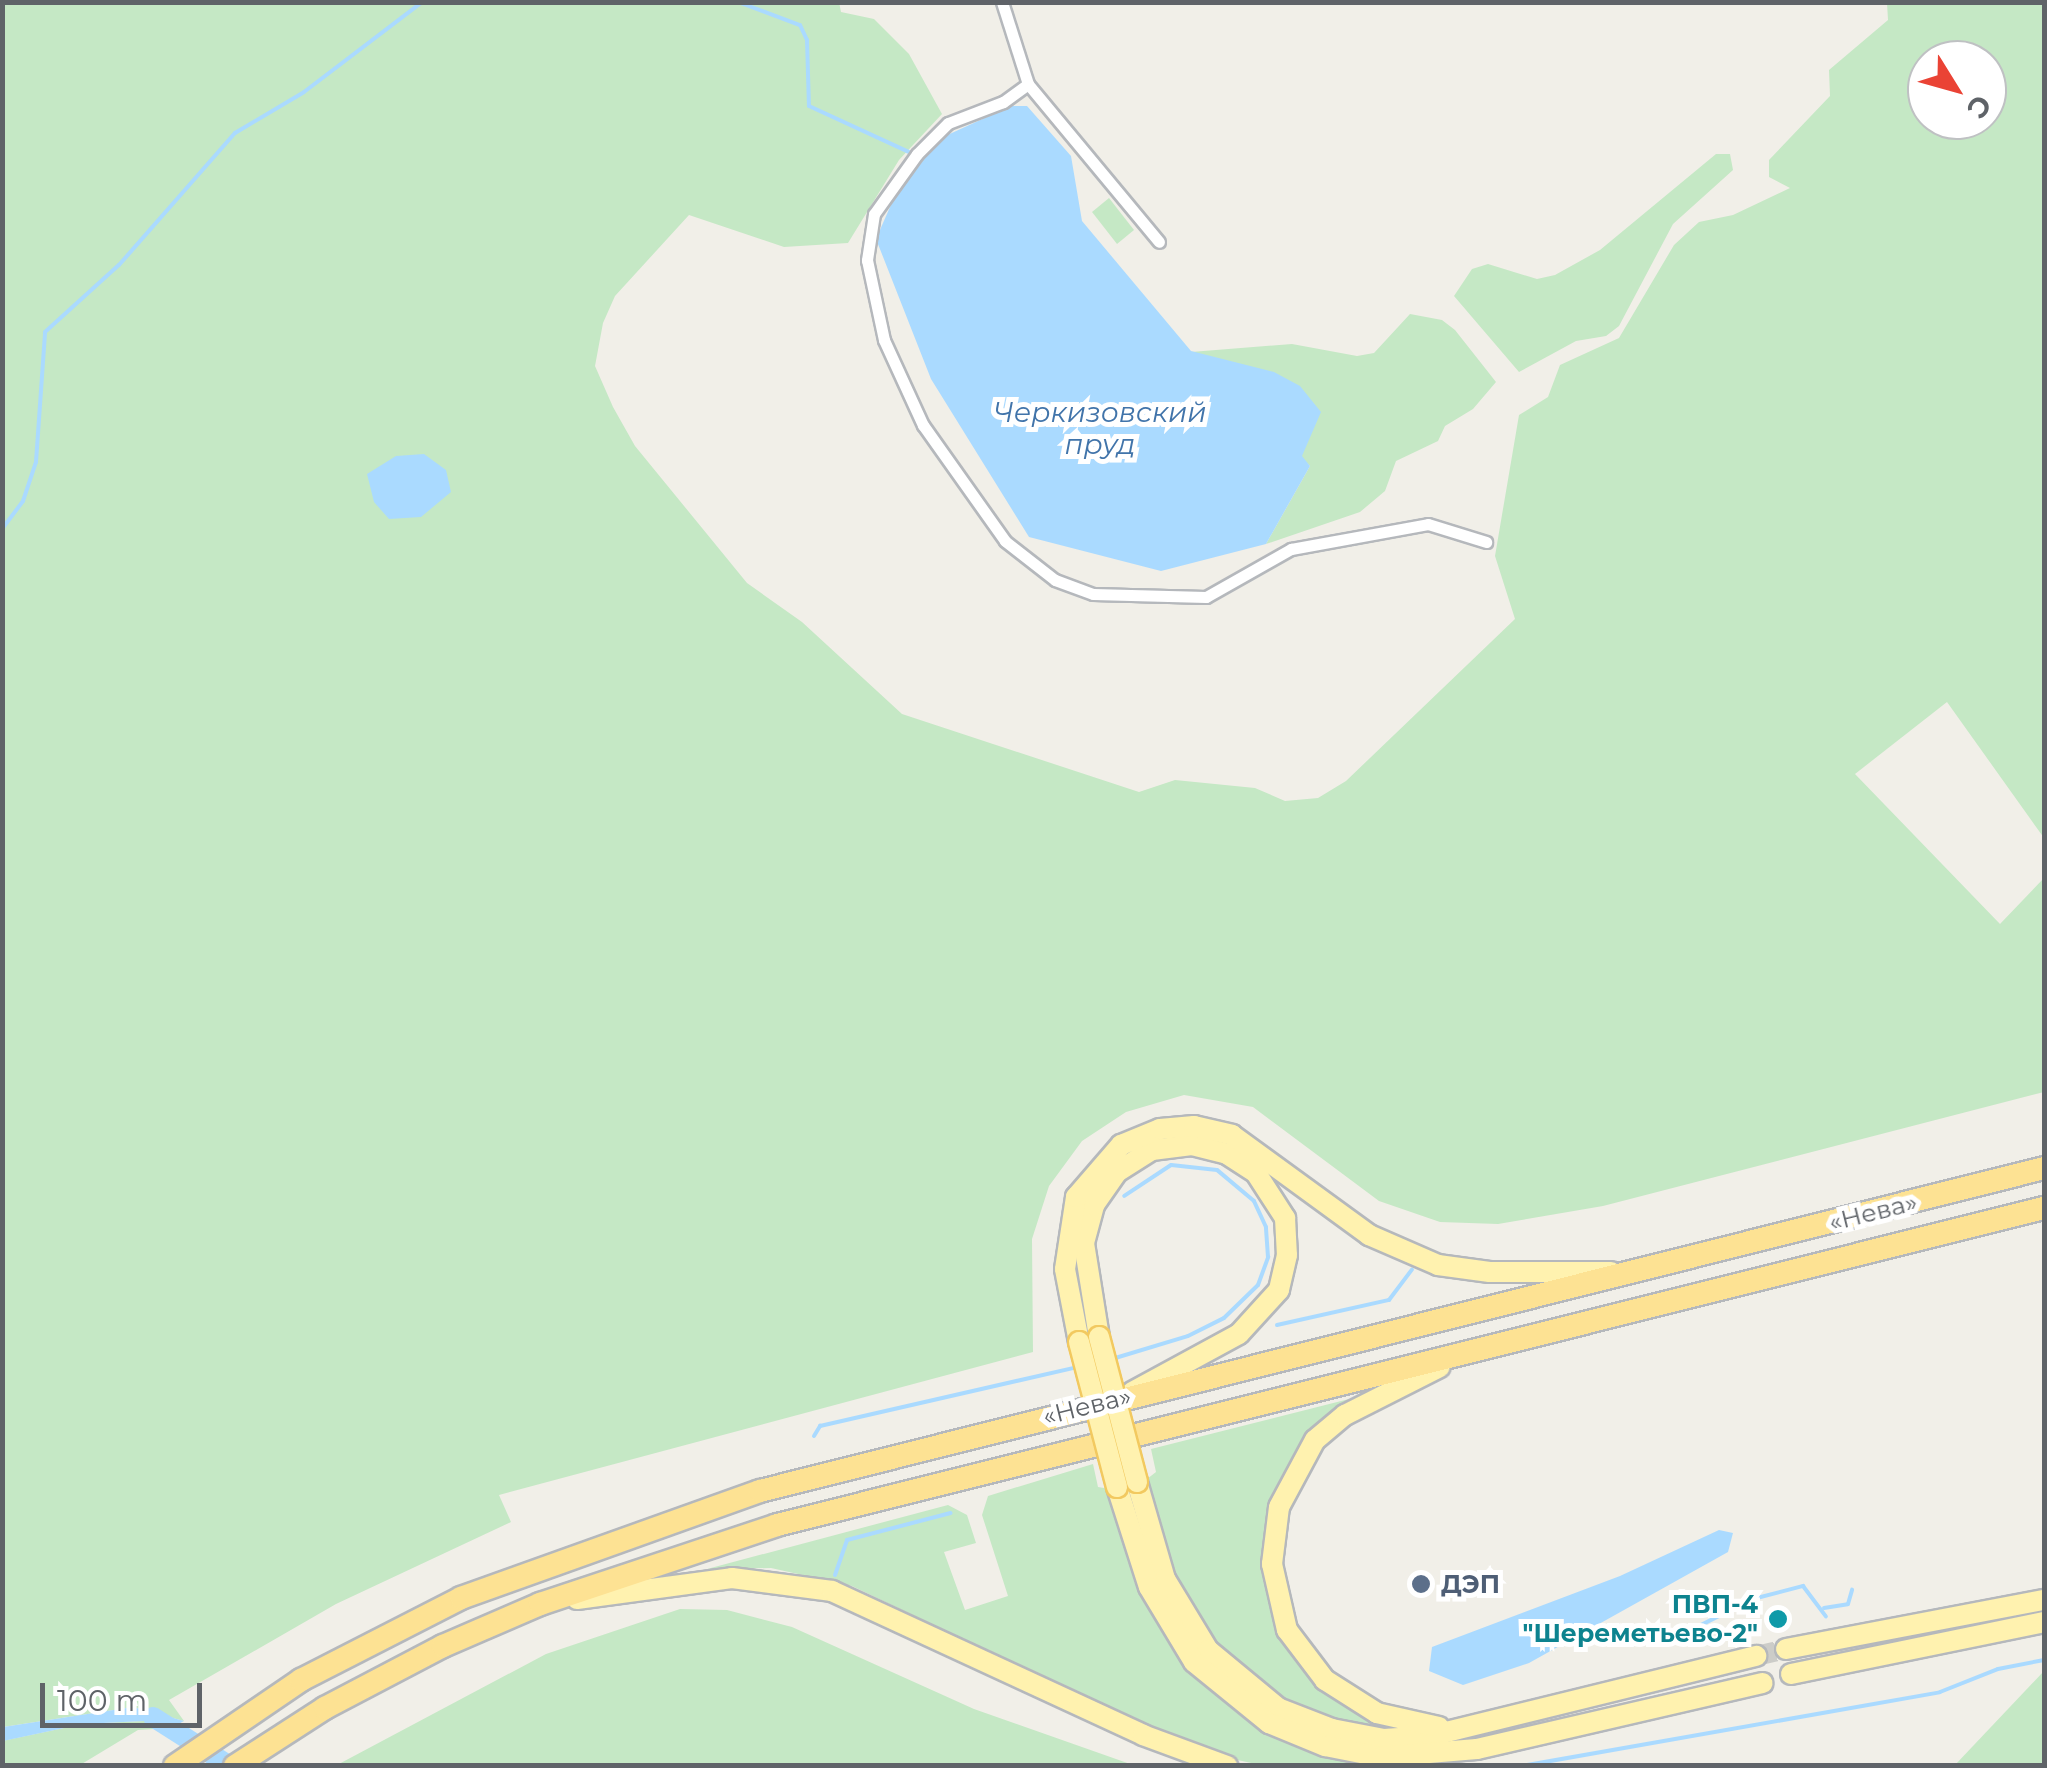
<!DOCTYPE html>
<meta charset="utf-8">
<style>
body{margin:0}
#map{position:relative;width:2047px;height:1768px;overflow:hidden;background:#f1efe8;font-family:Montserrat,sans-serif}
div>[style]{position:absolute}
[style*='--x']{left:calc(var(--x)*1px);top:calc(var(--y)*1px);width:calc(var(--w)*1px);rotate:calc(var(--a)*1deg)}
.green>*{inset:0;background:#c5e8c5}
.water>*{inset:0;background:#aadaff}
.stream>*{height:4px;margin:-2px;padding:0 2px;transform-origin:2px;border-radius:2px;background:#aadaff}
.river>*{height:20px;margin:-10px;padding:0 10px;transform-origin:10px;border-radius:10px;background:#aadaff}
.primary-tunnel>*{height:20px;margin-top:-10px;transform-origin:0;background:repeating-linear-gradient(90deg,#ccccc8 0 20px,transparent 0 30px)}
.roads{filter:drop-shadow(2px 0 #b5b8bc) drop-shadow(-2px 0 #b5b8bc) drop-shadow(0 2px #b5b8bc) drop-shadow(0 -2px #b5b8bc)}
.street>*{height:11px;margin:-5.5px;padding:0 5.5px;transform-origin:5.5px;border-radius:5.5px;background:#fff}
.primary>*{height:20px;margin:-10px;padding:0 10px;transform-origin:10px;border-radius:10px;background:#fff2af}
.highway>*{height:22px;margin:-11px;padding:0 11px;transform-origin:11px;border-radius:11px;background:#fde293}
.bridges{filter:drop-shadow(2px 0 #f2c960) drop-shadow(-2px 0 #f2c960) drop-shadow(0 2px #f2c960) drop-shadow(0 -2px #f2c960)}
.primary-bridge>*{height:20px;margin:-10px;padding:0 10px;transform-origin:10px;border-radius:10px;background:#fff2af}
.dots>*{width:28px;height:28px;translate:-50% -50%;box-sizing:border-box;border:5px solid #fff;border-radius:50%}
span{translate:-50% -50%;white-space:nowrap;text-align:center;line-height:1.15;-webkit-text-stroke:10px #fff;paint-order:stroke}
.street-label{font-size:25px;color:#5f6368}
.service-label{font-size:25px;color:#4e5e75;font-weight:700}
.left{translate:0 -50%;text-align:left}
.culture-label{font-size:25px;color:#0d838f;font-weight:700}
.right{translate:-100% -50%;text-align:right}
.water-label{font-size:28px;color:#4174aa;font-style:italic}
.frame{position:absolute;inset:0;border:5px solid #5f6368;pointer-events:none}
.north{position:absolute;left:1907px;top:40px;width:100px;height:100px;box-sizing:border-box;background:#fff;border:2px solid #bfc1c3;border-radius:50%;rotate:127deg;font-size:28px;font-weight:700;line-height:40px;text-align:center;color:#5f6368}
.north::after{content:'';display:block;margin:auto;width:35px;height:45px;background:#ea4335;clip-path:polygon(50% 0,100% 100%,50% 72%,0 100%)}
.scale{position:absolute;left:40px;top:1683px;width:162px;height:45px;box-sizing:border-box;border:5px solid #5f6368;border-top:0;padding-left:12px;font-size:30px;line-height:35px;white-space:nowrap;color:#5f6368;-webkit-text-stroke:8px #fff;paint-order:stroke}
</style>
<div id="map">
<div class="green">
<div style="clip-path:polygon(evenodd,839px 2px,841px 12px,874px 19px,909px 54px,942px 114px,899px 160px,848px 243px,784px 247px,689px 215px,615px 296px,603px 323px,595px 366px,613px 407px,635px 446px,747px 583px,802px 622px,902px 714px,1139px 792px,1175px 780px,1255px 788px,1285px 801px,1318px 798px,1346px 781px,1515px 619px,1495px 556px,1519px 415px,1548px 397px,1560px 365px,1619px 338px,1674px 245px,1699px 222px,1733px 215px,1790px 188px,1769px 177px,1769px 160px,1830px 96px,1829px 70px,1888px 20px,1887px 3px,2044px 3px,2044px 838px,1947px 702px,1855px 774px,2000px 924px,2044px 878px,2044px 1092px,1603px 1206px,1498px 1224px,1440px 1222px,1379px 1201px,1253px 1107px,1184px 1095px,1126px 1112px,1082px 1141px,1049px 1186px,1032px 1239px,1033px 1352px,499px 1495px,511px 1522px,336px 1604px,169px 1700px,184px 1721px,133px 1707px,3px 1727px,2px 3px,839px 2px,1927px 60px,1987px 60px,1987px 120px,1927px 120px,1927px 60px)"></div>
<div style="clip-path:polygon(1716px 154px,1730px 154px,1733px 170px,1673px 224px,1619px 326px,1606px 336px,1576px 341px,1519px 372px,1454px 296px,1472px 269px,1488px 264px,1537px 279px,1555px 275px,1600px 250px)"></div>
<div style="clip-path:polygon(1109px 198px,1134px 230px,1117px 244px,1092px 212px)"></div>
<div style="clip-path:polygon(1410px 314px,1442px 320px,1455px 330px,1496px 382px,1473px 409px,1445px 426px,1438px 441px,1396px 461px,1385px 491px,1360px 512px,1266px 544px,1310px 466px,1191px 352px,1292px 344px,1357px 356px,1374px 353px)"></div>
<div style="clip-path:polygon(1353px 1398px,1288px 1467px,1270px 1512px,1264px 1556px,1301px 1663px,1417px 1730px,1335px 1721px,1283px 1700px,1213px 1642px,1175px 1577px,1147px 1479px,1156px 1472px,1151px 1449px)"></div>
<div style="clip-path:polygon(1093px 1464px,1098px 1487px,1110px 1489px,1189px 1667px,1209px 1688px,1265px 1729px,1409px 1764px,1265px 1766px,1233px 1759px,1146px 1727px,852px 1586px,771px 1568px,707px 1569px,948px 1505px,967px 1515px,976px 1543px,944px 1552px,965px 1610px,1008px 1596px,982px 1515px,988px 1496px)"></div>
<div style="clip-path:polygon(680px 1609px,727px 1610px,792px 1627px,974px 1709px,1133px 1765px,337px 1765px,546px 1654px)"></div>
<div style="clip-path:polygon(2044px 1671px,2044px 1765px,1955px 1765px)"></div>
<div style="clip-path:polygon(144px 1721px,171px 1728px,138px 1730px,80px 1765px,3px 1765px,2px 1741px,83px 1724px)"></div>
</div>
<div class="water">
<div style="clip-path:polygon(1011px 106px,1027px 106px,1071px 156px,1082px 221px,1191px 351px,1274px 372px,1300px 386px,1321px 412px,1302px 456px,1310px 466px,1266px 544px,1161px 571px,1029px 537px,931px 379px,876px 239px,897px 191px,943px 137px)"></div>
<div style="clip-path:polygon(424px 454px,446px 470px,451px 492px,421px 517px,389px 519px,374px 502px,367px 474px,396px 456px)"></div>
<div style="clip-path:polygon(1719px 1530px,1733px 1533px,1728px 1552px,1529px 1663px,1463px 1685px,1429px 1671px,1432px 1647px,1620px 1576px)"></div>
<div style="clip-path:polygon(133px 1707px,184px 1721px,171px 1728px,144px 1721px,83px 1724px,3px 1741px,3px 1727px)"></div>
</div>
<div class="stream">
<div style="--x:738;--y:2;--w:66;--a:20.4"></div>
<div style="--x:800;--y:25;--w:17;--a:65"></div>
<div style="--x:807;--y:40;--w:66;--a:88.3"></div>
<div style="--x:809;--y:106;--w:127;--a:24.7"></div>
<div style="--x:2;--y:529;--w:35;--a:-53"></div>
<div style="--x:23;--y:501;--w:41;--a:-71.6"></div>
<div style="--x:36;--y:462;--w:130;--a:-86"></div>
<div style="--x:45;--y:332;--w:100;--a:-42.2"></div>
<div style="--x:119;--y:265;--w:176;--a:-48.7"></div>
<div style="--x:235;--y:133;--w:80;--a:-30.7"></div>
<div style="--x:304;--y:92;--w:148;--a:-37.3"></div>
<div style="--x:1277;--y:1325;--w:115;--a:-12.6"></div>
<div style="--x:1389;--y:1300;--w:38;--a:-53"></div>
<div style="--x:1112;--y:1359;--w:79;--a:-16.8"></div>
<div style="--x:1188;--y:1336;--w:40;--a:-26.6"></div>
<div style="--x:1224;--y:1318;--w:47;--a:-44.1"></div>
<div style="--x:1258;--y:1285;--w:30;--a:-70"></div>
<div style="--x:1268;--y:1257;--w:30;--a:-94"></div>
<div style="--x:1266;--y:1227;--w:29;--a:-115"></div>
<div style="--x:1254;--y:1201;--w:48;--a:-140"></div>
<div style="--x:1217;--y:1170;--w:46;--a:-173.8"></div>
<div style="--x:1171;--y:1165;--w:56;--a:146.6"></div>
<div style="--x:814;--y:1436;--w:12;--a:-59"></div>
<div style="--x:820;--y:1426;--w:265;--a:-12.9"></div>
<div style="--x:835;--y:1575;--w:37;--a:-71"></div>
<div style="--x:847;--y:1540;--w:107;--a:-14.6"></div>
<div style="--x:1824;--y:1608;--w:24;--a:-9"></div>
<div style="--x:1848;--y:1604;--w:15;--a:-74"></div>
<div style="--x:1669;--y:1641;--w:94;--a:-26.6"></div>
<div style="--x:1753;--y:1599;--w:52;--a:-14.6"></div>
<div style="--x:1803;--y:1586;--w:38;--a:53"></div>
<div style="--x:1522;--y:1766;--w:424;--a:-10"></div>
<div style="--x:1940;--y:1692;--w:62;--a:-21.6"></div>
<div style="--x:1998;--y:1669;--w:47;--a:-11.1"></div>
</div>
<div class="river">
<div style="--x:153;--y:1717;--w:91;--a:32.5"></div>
</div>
<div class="primary-tunnel">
<div style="--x:1756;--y:1656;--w:31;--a:-13"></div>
</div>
<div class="roads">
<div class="street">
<div style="--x:1002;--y:2;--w:86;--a:72.4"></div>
<div style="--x:1028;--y:84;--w:205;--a:50.3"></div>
<div style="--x:1028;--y:84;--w:31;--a:144"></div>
<div style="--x:1003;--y:102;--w:59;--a:159.1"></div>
<div style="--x:948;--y:123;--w:44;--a:135"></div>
<div style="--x:917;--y:154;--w:74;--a:125.6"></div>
<div style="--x:874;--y:214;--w:47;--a:98.7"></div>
<div style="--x:867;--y:260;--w:82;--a:78"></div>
<div style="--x:884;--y:340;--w:94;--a:65.4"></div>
<div style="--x:923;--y:425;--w:142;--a:54.7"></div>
<div style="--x:1005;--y:541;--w:63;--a:38"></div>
<div style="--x:1055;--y:580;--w:40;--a:20.2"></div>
<div style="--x:1093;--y:594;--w:113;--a:1.5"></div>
<div style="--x:1206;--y:597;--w:98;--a:-29.5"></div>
<div style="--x:1291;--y:549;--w:139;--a:-10.3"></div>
<div style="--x:1428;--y:524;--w:61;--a:17.2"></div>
</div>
<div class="primary">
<div style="--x:1099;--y:1337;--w:95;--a:-99.1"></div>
<div style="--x:1084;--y:1243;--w:39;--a:-75"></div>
<div style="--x:1094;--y:1205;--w:40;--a:-55.1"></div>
<div style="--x:1117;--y:1172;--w:41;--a:-32.2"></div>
<div style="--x:1152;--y:1150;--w:40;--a:-7.1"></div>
<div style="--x:1192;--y:1145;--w:36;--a:14"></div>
<div style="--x:1227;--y:1154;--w:35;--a:33"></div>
<div style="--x:1256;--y:1173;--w:54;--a:57.2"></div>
<div style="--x:1285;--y:1218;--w:37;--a:87"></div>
<div style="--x:1287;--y:1255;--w:36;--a:103"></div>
<div style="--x:1279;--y:1290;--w:59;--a:132.3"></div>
<div style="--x:1239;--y:1334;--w:122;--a:151.5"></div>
<div style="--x:1079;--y:1342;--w:74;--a:-100.9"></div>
<div style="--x:1065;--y:1269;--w:73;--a:-81.3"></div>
<div style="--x:1076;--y:1197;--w:69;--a:-49.1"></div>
<div style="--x:1121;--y:1145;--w:42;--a:-22.3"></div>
<div style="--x:1160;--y:1129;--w:34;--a:-5"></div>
<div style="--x:1194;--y:1126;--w:39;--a:13"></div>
<div style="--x:1232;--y:1135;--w:170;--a:36.1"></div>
<div style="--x:1369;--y:1235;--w:75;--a:23.5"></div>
<div style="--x:1438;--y:1265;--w:52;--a:7.7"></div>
<div style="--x:1490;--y:1272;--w:121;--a:0"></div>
<div style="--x:1137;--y:1482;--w:101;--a:73.9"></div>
<div style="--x:1165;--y:1579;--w:83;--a:58.8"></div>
<div style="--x:1208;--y:1650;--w:91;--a:39.6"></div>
<div style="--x:1278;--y:1708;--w:58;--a:21.3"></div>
<div style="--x:1332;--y:1729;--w:53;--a:10.9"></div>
<div style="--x:1384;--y:1739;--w:46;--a:-3.7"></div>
<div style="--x:1430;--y:1736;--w:336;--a:-13.8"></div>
<div style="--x:1117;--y:1487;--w:105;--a:72.3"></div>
<div style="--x:1149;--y:1587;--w:87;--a:59"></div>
<div style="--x:1194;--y:1662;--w:97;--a:39.1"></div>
<div style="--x:1269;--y:1723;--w:61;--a:22.3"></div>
<div style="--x:1325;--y:1746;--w:57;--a:11.1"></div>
<div style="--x:1381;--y:1757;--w:96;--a:-4.8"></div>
<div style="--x:1477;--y:1749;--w:293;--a:-13"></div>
<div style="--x:577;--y:1599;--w:156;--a:-7.7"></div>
<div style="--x:732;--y:1578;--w:101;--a:7.4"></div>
<div style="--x:832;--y:1591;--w:343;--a:24.8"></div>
<div style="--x:1143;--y:1735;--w:90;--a:20.3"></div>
<div style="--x:1786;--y:1649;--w:263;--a:-10.8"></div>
<div style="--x:1791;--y:1674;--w:258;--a:-11.6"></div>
<div style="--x:1439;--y:1727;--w:64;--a:-167.3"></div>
<div style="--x:1377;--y:1713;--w:62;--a:-147.6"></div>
<div style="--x:1325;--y:1680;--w:63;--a:-127.2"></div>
<div style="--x:1287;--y:1630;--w:68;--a:-102.8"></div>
<div style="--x:1272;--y:1564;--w:57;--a:-83"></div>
<div style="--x:1279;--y:1507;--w:76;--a:-61.8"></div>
<div style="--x:1315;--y:1440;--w:39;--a:-40"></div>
<div style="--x:1345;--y:1415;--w:106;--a:-26.8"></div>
</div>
<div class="highway">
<div style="--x:175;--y:1766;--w:153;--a:-34.3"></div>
<div style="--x:301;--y:1680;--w:180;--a:-27.1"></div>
<div style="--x:461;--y:1598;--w:318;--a:-19.7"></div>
<div style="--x:760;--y:1491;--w:1324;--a:-14.12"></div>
<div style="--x:235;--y:1766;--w:107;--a:-32.8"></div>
<div style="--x:325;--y:1708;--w:133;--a:-27.7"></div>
<div style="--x:443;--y:1646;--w:106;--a:-23.4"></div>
<div style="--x:540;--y:1604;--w:250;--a:-18.4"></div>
<div style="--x:777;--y:1525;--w:1306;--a:-14.05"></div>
</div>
</div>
<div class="bridges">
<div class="primary-bridge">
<div style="--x:1099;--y:1337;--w:150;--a:75.3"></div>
<div style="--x:1079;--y:1342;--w:150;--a:75.3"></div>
</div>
</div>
<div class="dots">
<div style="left:1421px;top:1584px;background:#5c6f8a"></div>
<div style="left:1778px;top:1619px;background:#0f9aa8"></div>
</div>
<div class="street-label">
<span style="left:1873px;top:1212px;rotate:-14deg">«Нева»</span>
<span style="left:1087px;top:1406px;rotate:-14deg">«Нева»</span>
</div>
<div class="service-label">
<span class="left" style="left:1441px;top:1584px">ДЭП</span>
</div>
<div class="culture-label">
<span class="right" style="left:1758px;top:1619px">ПВП-4<br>"Шереметьево-2"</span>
</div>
<div class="water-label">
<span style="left:1100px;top:428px">Черкизовский<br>пруд</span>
</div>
<div class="frame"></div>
<div class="north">С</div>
<div class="scale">100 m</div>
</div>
